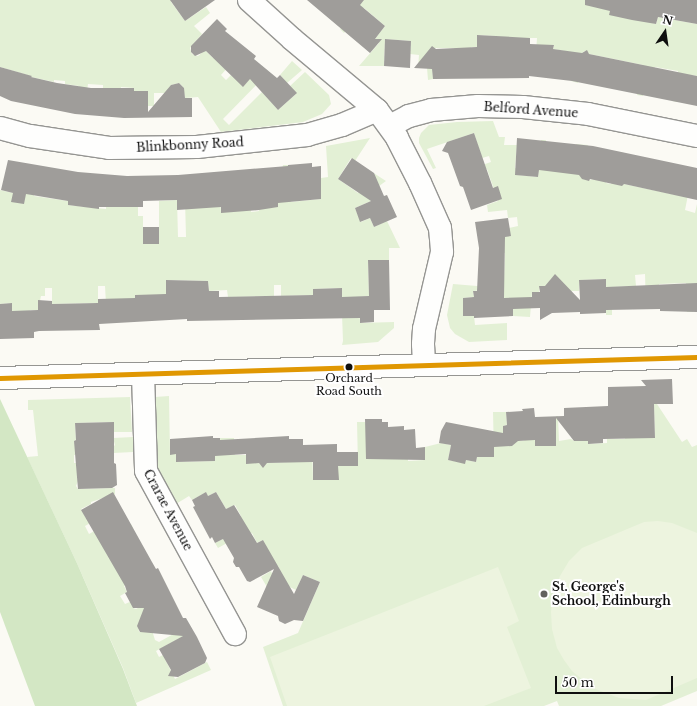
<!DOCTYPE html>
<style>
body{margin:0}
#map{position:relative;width:697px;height:706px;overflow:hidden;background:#fbfaf4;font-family:"Libre Baskerville",serif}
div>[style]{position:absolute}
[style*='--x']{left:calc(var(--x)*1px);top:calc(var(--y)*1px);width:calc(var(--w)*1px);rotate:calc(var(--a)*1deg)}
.green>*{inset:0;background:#e3f0d5}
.forest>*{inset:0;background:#d3e7c4}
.pitch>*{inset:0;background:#edf4df}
.building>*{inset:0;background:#9f9d9a}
.roads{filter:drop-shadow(1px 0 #959592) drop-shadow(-1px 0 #959592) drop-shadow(0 1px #959592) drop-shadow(0 -1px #959592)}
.minor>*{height:22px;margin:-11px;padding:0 11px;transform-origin:11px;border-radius:11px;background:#fefefd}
.bus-1>*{height:5px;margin:-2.5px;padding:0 2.5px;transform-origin:2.5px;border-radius:2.5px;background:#e09702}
.dots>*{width:11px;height:11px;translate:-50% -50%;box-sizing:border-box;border:2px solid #fff;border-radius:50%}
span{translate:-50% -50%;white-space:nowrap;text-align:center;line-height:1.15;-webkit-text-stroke:4px #fff;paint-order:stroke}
.bus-label{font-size:11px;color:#0f0f0f}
.street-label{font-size:12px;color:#0f0f0f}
.poi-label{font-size:12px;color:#0f0f0f;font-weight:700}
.left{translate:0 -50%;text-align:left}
.north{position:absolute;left:645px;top:12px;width:40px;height:40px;-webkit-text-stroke:3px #fff;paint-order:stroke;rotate:13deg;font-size:11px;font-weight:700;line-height:16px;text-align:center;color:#0f0f0f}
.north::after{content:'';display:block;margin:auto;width:14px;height:18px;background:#0f0f0f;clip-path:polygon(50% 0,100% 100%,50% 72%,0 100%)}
.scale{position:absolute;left:555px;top:676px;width:118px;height:18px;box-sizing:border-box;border:2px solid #0f0f0f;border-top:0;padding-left:5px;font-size:12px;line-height:14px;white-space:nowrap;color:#0f0f0f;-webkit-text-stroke:3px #fff;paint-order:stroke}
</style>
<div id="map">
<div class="green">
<div style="clip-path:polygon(0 0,174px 0,171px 2px,185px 21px,206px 7px,210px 13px,194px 26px,202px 34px,190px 48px,192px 54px,198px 56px,205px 50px,213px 58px,232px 39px,236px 58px,221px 75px,226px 80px,231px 75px,243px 86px,262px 66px,269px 72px,223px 119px,229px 125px,262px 92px,278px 110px,296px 94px,290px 86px,305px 72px,329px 95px,331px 104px,322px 114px,303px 122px,221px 132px,198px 97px,185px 98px,183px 87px,179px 83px,171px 85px,169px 93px,154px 93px,154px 106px,148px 106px,148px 91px,134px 91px,134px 88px,121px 87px,119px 104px,103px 88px,103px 85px,88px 84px,85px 105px,77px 104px,79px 86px,65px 84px,65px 81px,54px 80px,54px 82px,31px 77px,31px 76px,0 67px)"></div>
<div style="clip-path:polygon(358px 0,594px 0,610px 11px,656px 24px,658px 17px,697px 24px,697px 76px,690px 75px,677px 102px,672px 101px,678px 71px,655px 67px,651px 85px,645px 84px,643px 96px,637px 95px,643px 65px,589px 54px,585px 51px,582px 53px,583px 58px,578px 83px,571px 81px,576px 53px,553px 49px,554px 45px,535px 66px,537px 38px,505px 38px,496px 66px,495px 36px,477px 35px,477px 47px,471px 47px,471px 66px,455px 67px,454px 48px,431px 48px,433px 79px,428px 80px,427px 68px,418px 68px,419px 55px,410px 54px,411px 41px,385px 39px,384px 66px,359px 66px,379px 43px,375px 39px,385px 26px,364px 8px,344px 33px,340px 29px,361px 3px)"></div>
<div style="clip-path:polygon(292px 61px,302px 70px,287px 83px,280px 75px)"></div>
<div style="clip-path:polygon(493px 121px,499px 137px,505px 137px,504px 145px,517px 145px,515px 168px,518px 168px,518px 175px,538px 177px,541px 140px,546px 140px,546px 152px,572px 174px,576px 144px,588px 145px,581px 177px,589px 180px,607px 177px,606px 183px,611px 184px,620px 152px,624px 153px,618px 185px,624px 184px,676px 195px,691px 180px,685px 210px,695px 213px,697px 204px,697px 295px,692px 295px,693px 312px,687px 312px,686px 283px,659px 284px,659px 293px,646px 309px,645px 274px,635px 275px,636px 286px,612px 287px,612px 315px,606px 315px,606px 279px,579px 280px,579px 291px,572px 291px,572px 312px,557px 277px,553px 277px,550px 280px,550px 286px,540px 286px,539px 292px,532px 293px,530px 317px,513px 316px,513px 303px,510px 298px,502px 298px,483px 290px,473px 291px,474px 297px,463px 298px,464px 316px,474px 316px,475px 325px,507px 323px,507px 340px,469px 342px,455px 334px,450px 328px,447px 315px,453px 284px,477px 286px,504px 279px,505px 253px,492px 253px,509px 228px,518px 226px,517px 217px,508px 218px,507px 210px,488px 212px,487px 205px,498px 201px,487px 169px,460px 178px,459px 173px,491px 162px,489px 156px,482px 158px,474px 133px,427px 149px,436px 168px,433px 169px,419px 143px,419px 138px,421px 133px,429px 125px,457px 122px)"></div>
<div style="clip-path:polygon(370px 138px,355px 161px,351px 158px,338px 179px,358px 193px,372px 172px,386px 181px,368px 194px,371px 201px,355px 208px,361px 222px,370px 218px,374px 227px,387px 221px,400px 248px,389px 248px,389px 260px,368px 261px,369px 296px,359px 297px,360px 323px,394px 322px,394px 328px,378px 342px,342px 345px,343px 341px,341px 288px,313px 289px,313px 295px,281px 296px,281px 285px,274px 285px,274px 296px,228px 297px,227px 290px,209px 291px,208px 281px,166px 280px,167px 301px,147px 301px,146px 295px,135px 295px,135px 298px,106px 304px,105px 286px,98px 286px,98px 303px,52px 304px,52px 288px,45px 288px,45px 296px,41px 296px,38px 310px,30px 310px,29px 314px,12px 314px,12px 303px,0 304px,0 190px,13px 193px,28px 181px,36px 183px,34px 196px,68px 201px,68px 205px,106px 209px,106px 206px,138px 207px,138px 216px,143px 216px,143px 244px,159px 244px,159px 201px,177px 200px,178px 237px,186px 237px,185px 200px,219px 186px,221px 212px,248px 172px,251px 212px,259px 211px,258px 194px,260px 208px,278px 207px,277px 193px,283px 165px,288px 165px,291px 202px,321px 199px,321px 178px,328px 177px,326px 146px)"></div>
<div style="clip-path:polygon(169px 396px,170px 454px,176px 454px,176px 462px,215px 461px,215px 453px,221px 453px,220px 438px,234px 438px,235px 455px,246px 455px,246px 463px,259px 463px,261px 465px,266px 463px,291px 462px,312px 447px,313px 480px,338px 480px,338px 466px,358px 466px,357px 422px,365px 422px,379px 452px,379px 459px,408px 457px,408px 461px,425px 460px,425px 447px,441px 443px,451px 445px,448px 460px,465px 463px,466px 460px,476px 462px,479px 446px,487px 457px,494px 456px,493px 412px,506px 412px,507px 425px,503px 426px,503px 446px,512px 446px,514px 444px,514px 439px,517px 441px,523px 441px,535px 435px,536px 446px,556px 446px,556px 416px,558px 416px,559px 441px,571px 439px,574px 441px,580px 441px,588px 434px,588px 444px,607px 443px,607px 439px,625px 439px,625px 430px,640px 429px,641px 438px,655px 438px,654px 404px,657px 404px,682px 442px,687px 439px,692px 447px,697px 445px,697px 691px,661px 706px,559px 706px,557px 701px,544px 706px,283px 706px,263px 647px,298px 633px,320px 582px,303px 575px,296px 590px,277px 581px,267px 587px,261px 577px,271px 571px,273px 576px,279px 573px,280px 570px,278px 566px,275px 565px,263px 540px,257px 543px,252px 533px,240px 539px,238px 537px,218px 548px,215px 543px,229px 536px,232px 521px,241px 516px,235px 505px,226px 509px,216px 492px,208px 496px,205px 493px,192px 500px,189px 496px,176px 504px,158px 472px,156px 464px,155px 397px)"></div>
<div style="clip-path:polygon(130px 397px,132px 432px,113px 432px,114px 425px,112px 422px,75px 423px,76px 440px,74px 441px,76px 446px,113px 447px,115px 445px,113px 438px,133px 437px,133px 452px,74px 455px,74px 463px,77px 463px,78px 481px,76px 486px,78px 489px,115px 488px,115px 494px,91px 502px,91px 504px,81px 509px,86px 518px,92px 522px,85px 526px,89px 534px,96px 530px,102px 540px,131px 524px,133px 528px,113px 540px,144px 576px,124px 586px,127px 592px,120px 596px,125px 604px,132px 601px,133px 608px,136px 609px,169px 592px,147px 619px,138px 624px,139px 632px,151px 627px,155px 640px,159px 642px,188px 626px,191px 632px,156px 651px,159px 657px,163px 655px,175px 679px,207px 662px,211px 670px,136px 703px,123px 668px,76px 561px,27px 457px,38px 456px,33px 410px,28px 410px,28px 400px)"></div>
</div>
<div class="forest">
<div style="clip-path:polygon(0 399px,76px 561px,123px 669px,137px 706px,35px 706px,0 612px)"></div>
</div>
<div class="pitch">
<div style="clip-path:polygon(658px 521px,672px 523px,697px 533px,697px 678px,646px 700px,619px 698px,593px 688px,572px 671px,564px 660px,557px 648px,552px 629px,551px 612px,553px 594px,560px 576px,569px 561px,582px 548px,644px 522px)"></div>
<div style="clip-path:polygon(498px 567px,519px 621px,507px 627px,531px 688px,484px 706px,287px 706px,270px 657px)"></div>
</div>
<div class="building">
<div style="clip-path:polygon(170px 0,215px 0,185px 21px)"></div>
<div style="clip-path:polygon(307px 0,364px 0,360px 5px,385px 26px,375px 39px,382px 39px,370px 53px)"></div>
<div style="clip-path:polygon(585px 0,697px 0,697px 24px,658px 17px,656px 24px,632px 20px,609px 15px,610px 11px,585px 5px)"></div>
<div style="clip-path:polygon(217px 19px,227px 29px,225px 31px,256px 56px,254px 59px,277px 78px,280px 75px,297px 93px,278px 110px,250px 79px,243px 87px,206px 51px,195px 56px,191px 52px,191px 46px)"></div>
<div style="clip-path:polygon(477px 35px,530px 38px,530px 44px,554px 45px,553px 49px,582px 53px,587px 50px,589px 54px,697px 76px,697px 106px,572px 81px,529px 76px,529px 78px,433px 79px,432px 69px,414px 68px,432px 46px,436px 49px,477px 47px)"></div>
<div style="clip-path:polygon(385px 39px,411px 41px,410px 68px,384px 66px)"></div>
<div style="clip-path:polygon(0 67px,32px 76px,31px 77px,57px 83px,91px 88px,134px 88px,134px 91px,148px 91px,148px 112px,171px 85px,179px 83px,184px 88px,185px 98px,192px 98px,192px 117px,124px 118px,75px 114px,11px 101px,0 96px)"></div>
<div style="clip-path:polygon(474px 133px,493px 188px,498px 186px,502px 199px,471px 210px,463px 187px,460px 186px,448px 153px,442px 151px,447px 142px)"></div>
<div style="clip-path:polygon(517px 138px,593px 146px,697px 168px,697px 200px,624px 184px,622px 186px,590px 179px,589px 181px,582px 179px,579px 175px,539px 170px,538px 177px,515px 175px)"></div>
<div style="clip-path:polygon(352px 158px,374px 173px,384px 196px,387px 195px,397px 217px,374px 227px,370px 218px,360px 222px,355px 208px,371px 201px,338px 179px)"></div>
<div style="clip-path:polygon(8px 160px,78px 172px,127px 176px,178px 175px,288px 166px,288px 165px,312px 163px,312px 167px,321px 166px,321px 199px,278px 203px,278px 207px,259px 210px,221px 213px,221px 207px,177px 210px,177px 200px,143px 201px,143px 207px,99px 207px,99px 209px,68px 205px,68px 201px,26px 194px,24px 204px,11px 202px,13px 193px,1px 190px)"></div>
<div style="clip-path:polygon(508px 218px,511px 236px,505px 237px,504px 298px,532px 297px,532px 292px,540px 292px,539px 286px,545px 286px,555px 274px,580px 300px,579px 280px,606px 279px,606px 287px,697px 283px,697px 312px,660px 311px,660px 309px,606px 310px,606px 313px,580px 314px,580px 312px,552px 313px,540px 320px,540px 308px,513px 309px,513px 316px,474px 318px,474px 316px,463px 316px,463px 298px,474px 297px,473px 291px,477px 291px,479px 248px,475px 222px)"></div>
<div style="clip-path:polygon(143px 227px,159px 227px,159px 244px,143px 244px)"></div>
<div style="clip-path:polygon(368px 260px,389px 260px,390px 310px,374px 310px,374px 322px,360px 323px,360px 318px,187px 321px,187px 319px,99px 324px,100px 330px,39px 331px,34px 332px,34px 338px,0 339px,0 304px,12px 303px,12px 311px,38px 310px,38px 300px,52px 301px,52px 304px,98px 303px,98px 299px,135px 298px,135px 295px,166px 294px,166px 280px,208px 281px,209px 291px,219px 291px,219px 297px,313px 295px,313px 289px,342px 288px,342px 297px,369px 296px)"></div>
<div style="clip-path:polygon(672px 379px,673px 404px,654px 404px,655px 438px,603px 439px,603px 443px,588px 444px,588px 441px,574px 441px,556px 418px,556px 446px,535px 446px,535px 440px,518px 441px,512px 446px,494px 447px,494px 457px,477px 457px,476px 462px,466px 460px,465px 464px,448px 460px,451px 445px,439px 443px,441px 431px,446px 422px,503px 433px,503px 426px,507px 425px,506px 412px,523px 411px,522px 409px,534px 408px,535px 417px,564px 416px,564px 408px,608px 406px,608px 387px,646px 386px,641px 380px)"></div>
<div style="clip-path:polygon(365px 419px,382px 419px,382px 422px,388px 422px,388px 427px,404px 426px,404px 430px,415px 429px,416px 448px,425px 447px,425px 460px,366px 459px)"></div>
<div style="clip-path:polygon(114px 422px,114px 463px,116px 464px,117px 485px,112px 488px,78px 489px,74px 441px,76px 440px,75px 423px)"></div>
<div style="clip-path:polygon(213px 436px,213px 438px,220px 438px,220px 440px,289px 436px,289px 439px,303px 439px,303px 445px,337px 444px,337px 452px,358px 452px,358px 466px,338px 466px,339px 480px,313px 480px,313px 462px,267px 463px,263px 468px,259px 463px,246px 464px,246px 454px,215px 456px,215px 461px,176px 462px,176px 454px,170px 455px,170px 439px)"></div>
<div style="clip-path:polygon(113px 492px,152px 562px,156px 569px,158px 568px,183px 618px,186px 618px,197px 637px,207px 658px,205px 663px,178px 677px,168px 676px,171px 670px,159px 649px,183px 636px,140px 632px,137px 626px,144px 608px,133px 608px,125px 593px,127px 592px,125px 586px,81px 510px)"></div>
<div style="clip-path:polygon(206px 492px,208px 496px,216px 492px,226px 509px,234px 505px,257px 543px,263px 540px,294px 594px,303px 575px,320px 582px,303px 621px,294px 620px,285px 624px,279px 621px,278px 616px,257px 607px,274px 569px,250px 582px,247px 581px,239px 567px,236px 567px,233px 562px,234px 558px,223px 539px,215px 543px,212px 537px,210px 539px,193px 507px,195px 506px,192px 500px)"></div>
</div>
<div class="roads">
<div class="minor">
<div style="--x:249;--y:0;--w:58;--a:42.2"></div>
<div style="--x:292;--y:39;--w:111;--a:39.9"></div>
<div style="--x:377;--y:110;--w:34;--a:54"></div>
<div style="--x:397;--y:138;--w:51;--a:62.9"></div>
<div style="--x:420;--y:183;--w:49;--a:66"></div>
<div style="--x:440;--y:228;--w:24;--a:85"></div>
<div style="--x:442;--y:252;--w:79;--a:103.2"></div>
<div style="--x:424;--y:329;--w:15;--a:94"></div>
<div style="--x:423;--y:344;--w:20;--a:87"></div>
<div style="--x:390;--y:126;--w:21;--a:-28"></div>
<div style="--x:409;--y:116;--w:23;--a:-15"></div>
<div style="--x:431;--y:110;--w:47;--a:-4.9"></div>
<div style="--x:478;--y:106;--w:45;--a:1.3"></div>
<div style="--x:523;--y:107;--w:65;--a:6.1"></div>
<div style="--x:588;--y:114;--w:111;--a:11.4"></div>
<div style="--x:0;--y:128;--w:31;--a:15"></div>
<div style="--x:30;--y:136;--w:80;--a:8.6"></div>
<div style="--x:109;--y:148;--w:88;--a:-0.7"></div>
<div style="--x:197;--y:147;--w:111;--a:-6.2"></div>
<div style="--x:307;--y:135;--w:36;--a:-16"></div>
<div style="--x:342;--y:125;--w:38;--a:-23"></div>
<div style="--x:143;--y:374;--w:97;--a:88.2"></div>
<div style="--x:146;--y:471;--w:186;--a:61.4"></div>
<div style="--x:0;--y:378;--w:697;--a:-1.73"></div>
</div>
</div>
<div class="bus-1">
<div style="--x:0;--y:378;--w:697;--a:-1.73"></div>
</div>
<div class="dots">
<div style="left:349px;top:367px;background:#0f0f0f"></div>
<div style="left:544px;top:594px;background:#62615f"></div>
</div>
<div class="bus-label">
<span style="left:349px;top:385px">Orchard<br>Road South</span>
</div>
<div class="street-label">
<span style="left:531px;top:110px;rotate:4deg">Belford Avenue</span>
<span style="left:190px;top:145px;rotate:-3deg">Blinkbonny Road</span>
<span style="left:168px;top:510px;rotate:62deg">Crarae Avenue</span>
</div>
<div class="poi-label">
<span class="left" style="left:552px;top:594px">St. George's<br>School, Edinburgh</span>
</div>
<div class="north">N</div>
<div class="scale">50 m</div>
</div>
